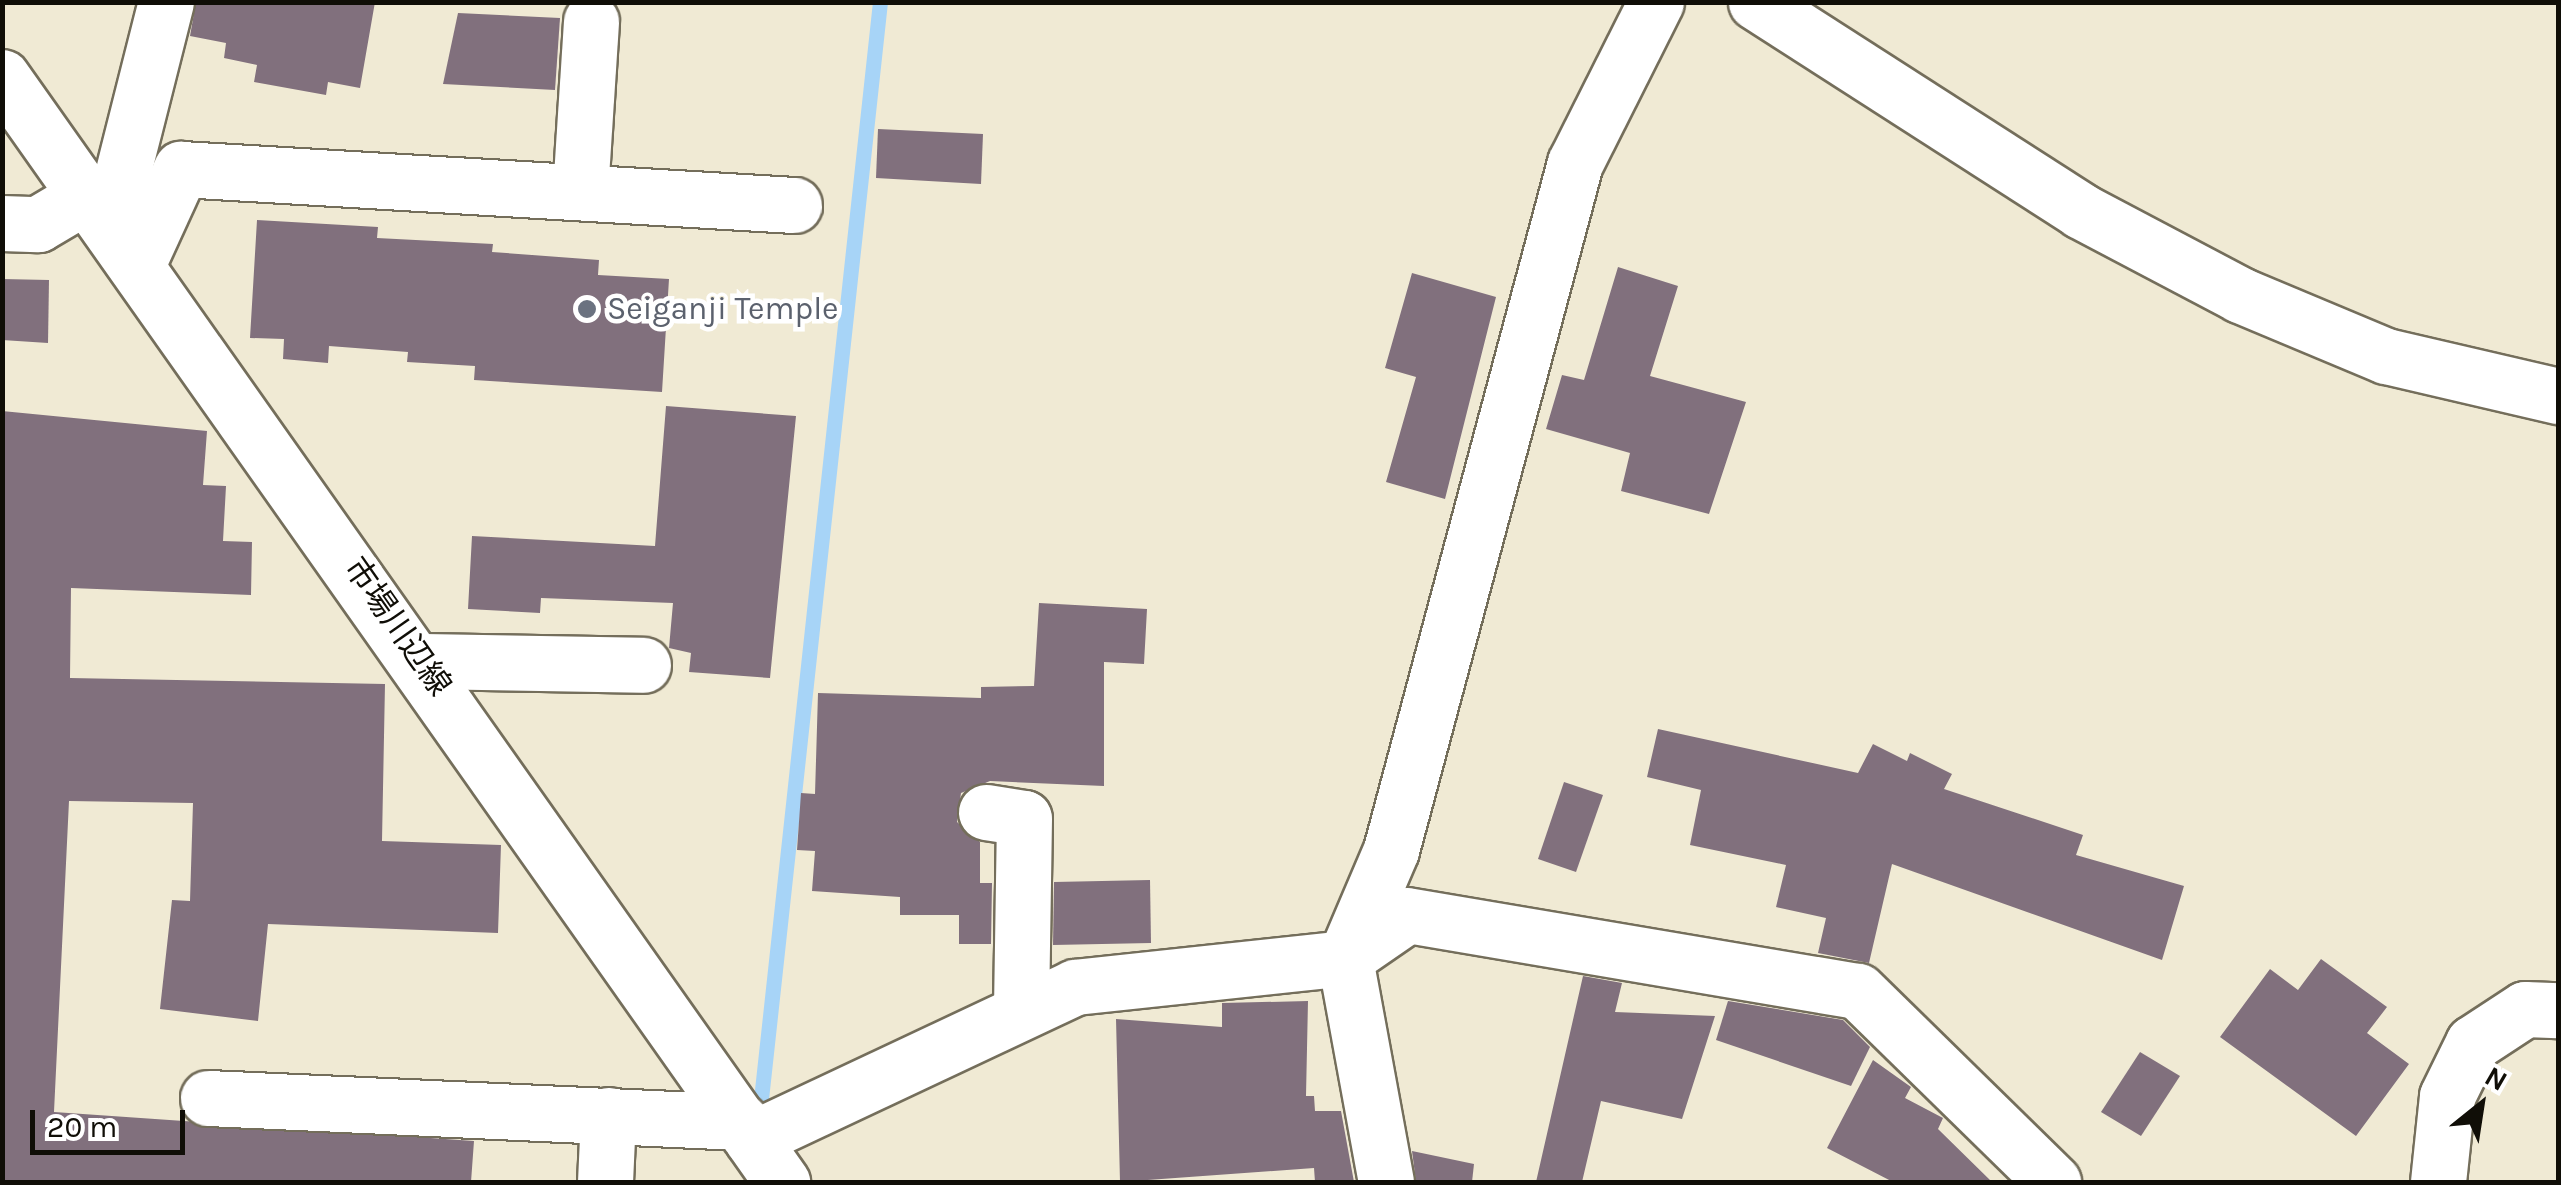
<!DOCTYPE html>
<meta charset="utf-8">
<style>
body{margin:0}
#map{position:relative;width:2561px;height:1185px;overflow:hidden;background:#f0ead4;font-family:Karla,"Noto Sans JP",sans-serif}
div>[style]{position:absolute}
[style*='--x']{left:calc(var(--x)*1px);top:calc(var(--y)*1px);width:calc(var(--w)*1px);rotate:calc(var(--a)*1deg)}
.stream>*{height:15px;margin:-7.5px;padding:0 7.5px;transform-origin:7.5px;border-radius:7.5px;background:#a7d4f7}
.building>*{inset:0;background:#81707d}
.roads{filter:drop-shadow(2px 0 #746e5b) drop-shadow(-2px 0 #746e5b) drop-shadow(0 2px #746e5b) drop-shadow(0 -2px #746e5b)}
.minor>*{height:55px;margin:-27.5px;padding:0 27.5px;transform-origin:27.5px;border-radius:27.5px;background:#fff}
.major>*{height:55px;margin:-27.5px;padding:0 27.5px;transform-origin:27.5px;border-radius:27.5px;background:#fff}
.dots>*{width:28px;height:28px;translate:-50% -50%;box-sizing:border-box;border:5px solid #fff;border-radius:50%}
span{translate:-50% -50%;white-space:nowrap;text-align:center;line-height:1.15;-webkit-text-stroke:9px #fff;paint-order:stroke}
.worship-label{font-size:32px;color:#5b616d}
.left{translate:0 -50%;text-align:left}
.street-label{font-size:32px;color:#100e07}
.frame{position:absolute;inset:0;border:5px solid #100e07;pointer-events:none}
.north{position:absolute;left:2431px;top:1055px;width:100px;height:100px;-webkit-text-stroke:8px #fff;paint-order:stroke;rotate:30deg;font-size:28px;font-weight:700;line-height:40px;text-align:center;color:#100e07}
.north::after{content:'';display:block;margin:auto;width:35px;height:45px;background:#100e07;clip-path:polygon(50% 0,100% 100%,50% 72%,0 100%)}
.scale{position:absolute;left:30px;top:1110px;width:155px;height:45px;box-sizing:border-box;border:5px solid #100e07;border-top:0;padding-left:12px;font-size:30px;line-height:35px;white-space:nowrap;color:#100e07;-webkit-text-stroke:8px #fff;paint-order:stroke}
</style>
<div id="map">
<div class="stream">
<div style="--x:761;--y:1099;--w:1103;--a:-83.81"></div>
</div>
<div class="building">
<div style="clip-path:polygon(196px 2px,375px 2px,360px 88px,328px 82px,326px 95px,254px 82px,257px 65px,224px 58px,226px 43px,190px 36px)"></div>
<div style="clip-path:polygon(458px 13px,560px 18px,555px 90px,443px 84px)"></div>
<div style="clip-path:polygon(878px 129px,983px 134px,981px 184px,876px 178px)"></div>
<div style="clip-path:polygon(257px 220px,378px 227px,377px 238px,493px 244px,492px 252px,599px 260px,598px 275px,669px 279px,662px 392px,474px 380px,475px 366px,407px 362px,408px 352px,329px 346px,328px 363px,283px 359px,284px 339px,250px 338px)"></div>
<div style="clip-path:polygon(1618px 267px,1678px 286px,1650px 376px,1746px 402px,1709px 514px,1621px 491px,1630px 453px,1546px 429px,1562px 375px,1584px 380px)"></div>
<div style="clip-path:polygon(1412px 273px,1496px 297px,1445px 499px,1386px 482px,1416px 377px,1385px 368px)"></div>
<div style="clip-path:polygon(2px 279px,49px 280px,48px 343px,2px 340px)"></div>
<div style="clip-path:polygon(666px 406px,796px 416px,770px 678px,689px 672px,691px 653px,669px 648px,673px 603px,541px 598px,540px 613px,468px 609px,472px 536px,655px 546px)"></div>
<div style="clip-path:polygon(2px 411px,207px 431px,203px 485px,226px 486px,223px 541px,252px 542px,251px 595px,71px 588px,70px 678px,385px 684px,382px 841px,501px 845px,498px 933px,268px 924px,258px 1021px,160px 1009px,172px 900px,190px 901px,193px 803px,69px 801px,54px 1112px,474px 1141px,471px 1182px,2px 1182px)"></div>
<div style="clip-path:polygon(1039px 603px,1147px 609px,1144px 664px,1104px 662px,1104px 786px,990px 781px,961px 793px,957px 822px,980px 842px,980px 883px,992px 883px,991px 944px,959px 944px,959px 915px,900px 915px,900px 897px,812px 891px,815px 851px,797px 850px,801px 793px,815px 794px,818px 693px,981px 698px,981px 687px,1034px 686px)"></div>
<div style="clip-path:polygon(1658px 729px,1858px 773px,1873px 744px,1907px 761px,1910px 753px,1952px 774px,1944px 789px,2083px 835px,2076px 855px,2184px 886px,2162px 960px,1892px 864px,1869px 963px,1818px 953px,1826px 918px,1776px 907px,1786px 865px,1690px 845px,1701px 790px,1647px 777px)"></div>
<div style="clip-path:polygon(1564px 782px,1603px 795px,1576px 872px,1538px 859px)"></div>
<div style="clip-path:polygon(1150px 880px,1151px 943px,1053px 945px,1054px 882px)"></div>
<div style="clip-path:polygon(2321px 959px,2387px 1007px,2367px 1033px,2409px 1064px,2356px 1136px,2220px 1037px,2270px 969px,2298px 990px)"></div>
<div style="clip-path:polygon(1583px 976px,1622px 983px,1615px 1012px,1715px 1016px,1682px 1119px,1601px 1101px,1582px 1182px,1536px 1182px)"></div>
<div style="clip-path:polygon(1308px 1001px,1306px 1096px,1314px 1096px,1315px 1111px,1341px 1111px,1354px 1182px,1315px 1182px,1314px 1168px,1120px 1182px,1116px 1019px,1222px 1027px,1222px 1003px)"></div>
<div style="clip-path:polygon(1728px 1001px,1843px 1020px,1870px 1047px,1851px 1086px,1716px 1040px)"></div>
<div style="clip-path:polygon(2140px 1052px,2180px 1076px,2141px 1136px,2101px 1112px)"></div>
<div style="clip-path:polygon(1873px 1060px,1911px 1087px,1905px 1098px,1943px 1118px,1938px 1129px,1992px 1182px,1893px 1182px,1827px 1148px)"></div>
<div style="clip-path:polygon(1412px 1151px,1474px 1164px,1472px 1182px,1416px 1182px)"></div>
</div>
<div class="roads">
<div class="minor">
<div style="--x:1756;--y:2;--w:386;--a:32.7"></div>
<div style="--x:2081;--y:211;--w:180;--a:27.8"></div>
<div style="--x:2240;--y:295;--w:158;--a:22.7"></div>
<div style="--x:2386;--y:356;--w:177;--a:13.1"></div>
<div style="--x:580;--y:192;--w:171;--a:-86.3"></div>
<div style="--x:2;--y:223;--w:36;--a:2"></div>
<div style="--x:38;--y:224;--w:57;--a:-30.6"></div>
<div style="--x:109;--y:227;--w:232;--a:-75.8"></div>
<div style="--x:137;--y:265;--w:106;--a:-65.4"></div>
<div style="--x:181;--y:169;--w:614;--a:3.36"></div>
<div style="--x:422;--y:661;--w:221;--a:1"></div>
<div style="--x:986;--y:812;--w:38;--a:9"></div>
<div style="--x:1024;--y:818;--w:193;--a:90.9"></div>
<div style="--x:208;--y:1098;--w:534;--a:2.58"></div>
<div style="--x:752;--y:1139;--w:357;--a:-25.2"></div>
<div style="--x:1075;--y:987;--w:272;--a:-6.1"></div>
<div style="--x:1345;--y:958;--w:75;--a:-34.7"></div>
<div style="--x:1407;--y:915;--w:457;--a:9.6"></div>
<div style="--x:1858;--y:991;--w:273;--a:44.4"></div>
<div style="--x:605;--y:1182;--w:67;--a:-87.4"></div>
<div style="--x:1386;--y:1182;--w:228;--a:-100.4"></div>
<div style="--x:1345;--y:958;--w:117;--a:-66.9"></div>
<div style="--x:1391;--y:850;--w:711;--a:-75.01"></div>
<div style="--x:1575;--y:163;--w:180;--a:-63.3"></div>
<div style="--x:2438;--y:1182;--w:86;--a:-84"></div>
<div style="--x:2447;--y:1096;--w:59;--a:-63.9"></div>
<div style="--x:2473;--y:1043;--w:62;--a:-33.2"></div>
<div style="--x:2525;--y:1009;--w:33;--a:2"></div>
</div>
<div class="major">
<div style="--x:2;--y:77;--w:1353;--a:54.78"></div>
</div>
</div>
<div class="dots">
<div style="left:587px;top:309px;background:#6b7280"></div>
</div>
<div class="worship-label">
<span class="left" style="left:607px;top:309px">Seiganji Temple</span>
</div>
<div class="street-label">
<span style="left:397px;top:627px;rotate:55deg">市場川辺線</span>
</div>
<div class="frame"></div>
<div class="north">N</div>
<div class="scale">20 m</div>
</div>
